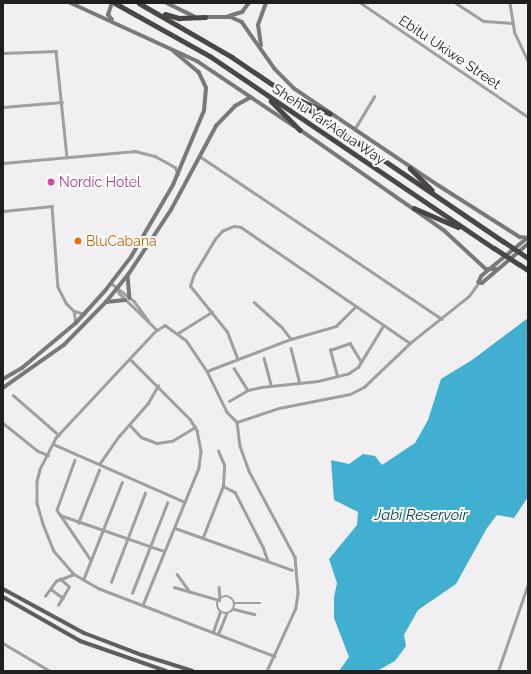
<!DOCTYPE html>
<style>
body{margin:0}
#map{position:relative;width:531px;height:674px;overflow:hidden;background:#f2eff2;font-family:Raleway,sans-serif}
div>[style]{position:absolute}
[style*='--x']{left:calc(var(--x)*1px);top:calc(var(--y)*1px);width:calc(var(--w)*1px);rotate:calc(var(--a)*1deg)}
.water>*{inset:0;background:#41afcf}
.street>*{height:2.5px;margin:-1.25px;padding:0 1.25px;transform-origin:1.25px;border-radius:1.25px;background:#a19f9e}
.street>.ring{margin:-1.25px;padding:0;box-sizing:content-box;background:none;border:2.5px solid #a19f9e;border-radius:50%}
.secondary>*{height:3.5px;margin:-1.75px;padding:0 1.75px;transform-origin:1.75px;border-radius:1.75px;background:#7b7977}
.primary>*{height:4px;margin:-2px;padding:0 2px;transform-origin:2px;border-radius:2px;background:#605d5b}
.highway>*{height:4.5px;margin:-2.25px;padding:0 2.25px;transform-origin:2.25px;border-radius:2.25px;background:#494644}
.highway-bridge>*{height:4.5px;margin:-2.25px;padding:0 2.25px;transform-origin:2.25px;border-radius:2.25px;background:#494644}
.dots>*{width:11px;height:11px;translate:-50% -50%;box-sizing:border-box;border:2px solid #fff;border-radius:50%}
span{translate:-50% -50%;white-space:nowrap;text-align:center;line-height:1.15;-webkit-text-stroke:4px #fff;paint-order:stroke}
.street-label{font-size:14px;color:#201f20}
.hotel-label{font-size:14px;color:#b23c85}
.left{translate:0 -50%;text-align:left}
.food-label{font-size:14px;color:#c56008}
.water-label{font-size:15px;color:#033745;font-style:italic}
.frame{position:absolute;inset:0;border:4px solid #201f20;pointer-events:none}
</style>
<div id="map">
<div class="water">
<div style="clip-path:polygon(528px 318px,528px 497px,514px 518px,497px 515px,487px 528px,456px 584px,418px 610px,404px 635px,406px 646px,395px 661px,377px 671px,339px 671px,349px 657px,334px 618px,334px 597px,337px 583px,329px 559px,357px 525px,358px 512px,334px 500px,331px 460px,349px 464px,363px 454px,375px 456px,382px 465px,415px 443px,428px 420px,441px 379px,472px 360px)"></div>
</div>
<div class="street">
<div style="--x:361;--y:3;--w:202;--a:34.3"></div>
<div style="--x:456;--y:3;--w:33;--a:33"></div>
<div style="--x:484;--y:21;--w:29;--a:4"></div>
<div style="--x:510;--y:3;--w:30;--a:81"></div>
<div style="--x:515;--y:33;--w:31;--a:65"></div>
<div style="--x:3;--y:53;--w:53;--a:-2.2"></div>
<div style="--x:56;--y:51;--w:107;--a:84.1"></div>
<div style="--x:3;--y:107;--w:59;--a:-4.8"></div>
<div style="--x:354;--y:130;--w:39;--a:-59"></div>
<div style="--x:201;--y:157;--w:290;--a:33.9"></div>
<div style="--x:3;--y:163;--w:133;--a:-5.2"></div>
<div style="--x:135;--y:151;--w:21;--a:14"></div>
<div style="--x:155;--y:156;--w:23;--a:29"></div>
<div style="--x:175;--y:167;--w:8;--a:67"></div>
<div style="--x:3;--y:211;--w:49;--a:-5.8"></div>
<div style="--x:52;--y:206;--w:81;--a:85.8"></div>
<div style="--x:58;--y:287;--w:18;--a:63"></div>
<div style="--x:66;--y:303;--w:11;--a:45"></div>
<div style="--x:74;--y:311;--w:12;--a:81"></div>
<div style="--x:111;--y:283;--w:29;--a:38"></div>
<div style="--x:134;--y:301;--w:24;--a:54"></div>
<div style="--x:117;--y:288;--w:5;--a:68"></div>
<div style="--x:119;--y:293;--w:53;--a:44.2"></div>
<div style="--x:157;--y:330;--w:148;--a:133.1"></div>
<div style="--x:56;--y:438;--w:36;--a:117"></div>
<div style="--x:40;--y:470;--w:11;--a:105"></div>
<div style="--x:37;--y:481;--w:22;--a:90"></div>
<div style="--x:37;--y:503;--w:22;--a:74"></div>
<div style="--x:43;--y:524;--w:29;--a:68"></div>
<div style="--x:54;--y:551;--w:30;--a:49"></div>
<div style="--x:74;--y:574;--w:28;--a:30"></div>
<div style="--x:98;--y:588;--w:189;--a:21.1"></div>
<div style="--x:274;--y:656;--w:17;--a:115"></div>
<div style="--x:254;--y:302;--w:36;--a:42"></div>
<div style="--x:281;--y:326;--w:16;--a:52"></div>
<div style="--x:74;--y:311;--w:11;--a:15"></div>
<div style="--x:157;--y:330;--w:9;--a:-32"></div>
<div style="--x:165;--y:325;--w:26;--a:36"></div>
<div style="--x:186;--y:340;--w:37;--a:56"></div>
<div style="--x:207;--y:371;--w:46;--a:64"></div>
<div style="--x:227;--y:412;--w:14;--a:45"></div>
<div style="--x:237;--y:422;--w:24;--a:83"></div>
<div style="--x:240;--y:446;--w:27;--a:70"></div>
<div style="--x:249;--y:471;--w:98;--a:61.9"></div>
<div style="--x:295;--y:557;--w:36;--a:85"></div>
<div style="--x:298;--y:593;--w:15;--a:98"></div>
<div style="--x:296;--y:608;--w:53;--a:114.6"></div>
<div style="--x:178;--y:333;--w:40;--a:-32"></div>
<div style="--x:291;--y:348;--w:36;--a:76"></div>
<div style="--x:237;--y:358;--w:28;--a:-111"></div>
<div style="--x:227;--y:332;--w:59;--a:-128.8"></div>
<div style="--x:190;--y:286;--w:13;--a:-72"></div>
<div style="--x:194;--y:274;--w:41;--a:-59"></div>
<div style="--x:215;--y:239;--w:11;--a:-49"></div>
<div style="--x:222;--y:231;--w:13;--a:-23"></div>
<div style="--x:234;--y:226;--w:7;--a:8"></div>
<div style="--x:241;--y:227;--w:205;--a:34.5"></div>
<div style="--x:264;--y:358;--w:28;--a:75"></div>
<div style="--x:131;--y:360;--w:83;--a:45"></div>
<div style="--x:190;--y:419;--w:13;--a:58"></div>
<div style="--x:197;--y:430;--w:21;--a:79"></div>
<div style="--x:201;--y:451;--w:17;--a:97"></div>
<div style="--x:199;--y:468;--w:148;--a:112.2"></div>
<div style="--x:234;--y:368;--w:26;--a:58"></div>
<div style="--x:207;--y:371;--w:90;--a:-20.9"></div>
<div style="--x:291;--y:339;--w:47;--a:-16.1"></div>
<div style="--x:336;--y:326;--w:27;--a:-45"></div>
<div style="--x:337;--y:376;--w:27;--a:-105"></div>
<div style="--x:330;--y:350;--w:21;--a:-19"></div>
<div style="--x:350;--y:343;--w:21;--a:59"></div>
<div style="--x:13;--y:395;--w:61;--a:41"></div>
<div style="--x:229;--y:401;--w:22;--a:-30"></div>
<div style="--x:248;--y:390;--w:13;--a:-13"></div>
<div style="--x:261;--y:387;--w:57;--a:-6"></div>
<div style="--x:318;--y:381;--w:32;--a:-14"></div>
<div style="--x:349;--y:373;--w:11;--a:-34"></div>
<div style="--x:358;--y:367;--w:48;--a:-58.6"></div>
<div style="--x:237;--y:422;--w:44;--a:-18.4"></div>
<div style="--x:279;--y:408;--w:72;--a:-11.2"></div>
<div style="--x:350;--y:394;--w:16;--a:-27"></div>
<div style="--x:364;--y:387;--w:64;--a:-43.7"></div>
<div style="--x:410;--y:343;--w:75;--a:-38.5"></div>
<div style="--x:469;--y:296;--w:17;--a:-54"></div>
<div style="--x:3;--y:423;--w:45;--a:38.7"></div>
<div style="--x:38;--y:451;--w:11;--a:22"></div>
<div style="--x:130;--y:425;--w:16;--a:47"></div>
<div style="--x:141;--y:437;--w:17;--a:21"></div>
<div style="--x:157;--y:443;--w:15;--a:-8"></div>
<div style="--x:172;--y:441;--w:27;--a:-31"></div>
<div style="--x:53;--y:444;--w:144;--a:23.7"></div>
<div style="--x:75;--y:460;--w:53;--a:109.8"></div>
<div style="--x:57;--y:510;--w:60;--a:55.8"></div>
<div style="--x:100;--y:463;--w:33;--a:-55"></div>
<div style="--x:119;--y:436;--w:44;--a:-48.7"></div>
<div style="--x:148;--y:403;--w:20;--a:-60"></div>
<div style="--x:223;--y:486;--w:13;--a:27"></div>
<div style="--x:235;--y:492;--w:62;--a:63"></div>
<div style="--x:263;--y:547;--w:15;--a:70"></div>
<div style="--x:60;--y:515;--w:110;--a:19.1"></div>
<div style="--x:78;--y:523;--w:57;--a:-68.4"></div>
<div style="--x:175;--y:528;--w:124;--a:19.7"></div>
<div style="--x:203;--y:537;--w:55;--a:-68.6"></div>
<div style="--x:223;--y:486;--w:21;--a:-87"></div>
<div style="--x:224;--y:465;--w:15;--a:-113"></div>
<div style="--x:177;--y:574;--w:22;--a:54"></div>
<div style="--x:83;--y:580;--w:105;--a:-68.3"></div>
<div style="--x:111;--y:582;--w:95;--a:-69.1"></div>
<div style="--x:174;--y:587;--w:47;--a:16.1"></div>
<div style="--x:219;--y:587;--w:11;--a:85"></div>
<div style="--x:51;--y:589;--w:15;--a:37"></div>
<div style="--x:132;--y:593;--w:97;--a:-68.7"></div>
<div class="ring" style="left:217px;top:596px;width:15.5px;height:15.5px"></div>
<div style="--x:45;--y:596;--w:19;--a:-54"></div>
<div style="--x:56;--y:581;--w:19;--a:-21"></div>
<div style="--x:235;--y:603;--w:25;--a:0"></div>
<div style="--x:58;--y:605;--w:21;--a:-59"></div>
<div style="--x:69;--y:587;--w:12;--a:-138"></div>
<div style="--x:234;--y:609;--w:21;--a:14"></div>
<div style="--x:213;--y:632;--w:21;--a:-71"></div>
<div style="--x:218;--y:634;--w:22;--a:-68"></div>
<div style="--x:3;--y:643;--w:55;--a:30.8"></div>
<div style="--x:498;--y:671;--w:92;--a:-71"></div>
</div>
<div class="secondary">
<div style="--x:71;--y:3;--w:139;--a:24.7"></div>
<div style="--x:197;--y:61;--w:117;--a:33.8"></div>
<div style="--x:167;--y:3;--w:30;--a:26"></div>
<div style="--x:229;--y:16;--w:14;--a:-17"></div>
<div style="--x:242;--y:12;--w:11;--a:-52"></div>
<div style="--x:204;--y:17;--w:27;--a:0"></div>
<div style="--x:231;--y:17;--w:12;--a:24"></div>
<div style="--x:242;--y:22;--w:57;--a:54.9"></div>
<div style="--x:275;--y:69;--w:28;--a:45"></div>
<div style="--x:295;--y:89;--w:172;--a:33.9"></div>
<div style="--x:438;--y:185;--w:97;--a:32.4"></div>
<div style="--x:520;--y:237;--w:8;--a:7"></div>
<div style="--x:112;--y:20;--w:6;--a:-129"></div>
<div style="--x:108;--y:15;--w:13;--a:-72"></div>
<div style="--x:261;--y:46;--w:21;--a:-98"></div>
<div style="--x:258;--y:25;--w:23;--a:-70"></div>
<div style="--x:299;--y:129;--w:178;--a:34.9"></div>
<div style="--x:445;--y:231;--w:56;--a:42.8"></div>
<div style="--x:486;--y:269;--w:11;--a:0"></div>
<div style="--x:527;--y:239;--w:58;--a:140.6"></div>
<div style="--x:482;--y:276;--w:7;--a:117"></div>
<div style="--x:479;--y:282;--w:3;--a:18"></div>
<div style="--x:482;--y:283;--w:60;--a:-40.3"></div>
<div style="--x:128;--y:276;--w:22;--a:85"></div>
<div style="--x:106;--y:302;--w:19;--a:-6"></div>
<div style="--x:3;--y:379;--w:22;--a:-30"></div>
<div style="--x:22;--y:368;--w:70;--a:-39.8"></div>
<div style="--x:76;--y:323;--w:43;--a:-47.8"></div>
<div style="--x:105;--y:291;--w:43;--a:-52.6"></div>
<div style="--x:131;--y:257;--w:83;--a:-59.7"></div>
<div style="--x:173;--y:185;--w:80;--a:-67.3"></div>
<div style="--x:204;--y:111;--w:23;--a:-85"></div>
<div style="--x:206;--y:88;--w:17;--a:-115"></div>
<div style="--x:199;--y:73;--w:33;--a:-140"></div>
<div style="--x:3;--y:388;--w:75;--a:-35.2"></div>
<div style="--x:64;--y:345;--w:60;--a:-45.7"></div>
<div style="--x:106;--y:302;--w:35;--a:-51"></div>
<div style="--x:128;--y:275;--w:78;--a:-56.5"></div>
<div style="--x:171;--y:210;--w:95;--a:-61.8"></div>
<div style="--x:216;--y:126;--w:28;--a:-46"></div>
<div style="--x:235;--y:106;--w:18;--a:-29"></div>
</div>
<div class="primary">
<div style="--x:3;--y:589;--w:92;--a:28.5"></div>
<div style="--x:84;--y:633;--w:62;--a:20.8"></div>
<div style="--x:142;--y:655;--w:53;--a:17.4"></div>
<div style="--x:3;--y:597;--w:89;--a:29.7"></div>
<div style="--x:80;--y:641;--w:91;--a:19.2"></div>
</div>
<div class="highway">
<div style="--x:115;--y:3;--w:109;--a:29.2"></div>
<div style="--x:210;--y:56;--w:343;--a:34.1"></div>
<div style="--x:139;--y:3;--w:108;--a:30.1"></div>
<div style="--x:232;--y:57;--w:328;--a:34.2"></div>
<div style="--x:165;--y:14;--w:15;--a:16"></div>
<div style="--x:179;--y:18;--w:26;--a:-2"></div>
<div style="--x:297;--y:99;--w:36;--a:24"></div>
<div style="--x:271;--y:101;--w:41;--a:45"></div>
<div style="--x:410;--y:168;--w:31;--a:45"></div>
<div style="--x:414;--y:208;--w:48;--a:23.4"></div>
<div style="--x:519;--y:264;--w:11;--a:34"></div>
</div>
<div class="highway-bridge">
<div style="--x:503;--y:241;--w:29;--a:34"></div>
<div style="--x:494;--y:248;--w:30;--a:33"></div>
</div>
<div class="dots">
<div style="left:51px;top:182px;background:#d1479c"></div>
<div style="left:78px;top:241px;background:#e8710a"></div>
</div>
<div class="street-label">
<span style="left:450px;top:52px;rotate:34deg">Ebitu Ukiwe Street</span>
<span style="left:329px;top:124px;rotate:34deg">Shehu Yar'Adua Way</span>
</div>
<div class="hotel-label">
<span class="left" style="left:59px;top:182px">Nordic Hotel</span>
</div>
<div class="food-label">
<span class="left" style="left:86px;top:241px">BluCabana</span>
</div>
<div class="water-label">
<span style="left:421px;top:516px">Jabi Reservoir</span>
</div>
<div class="frame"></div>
</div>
